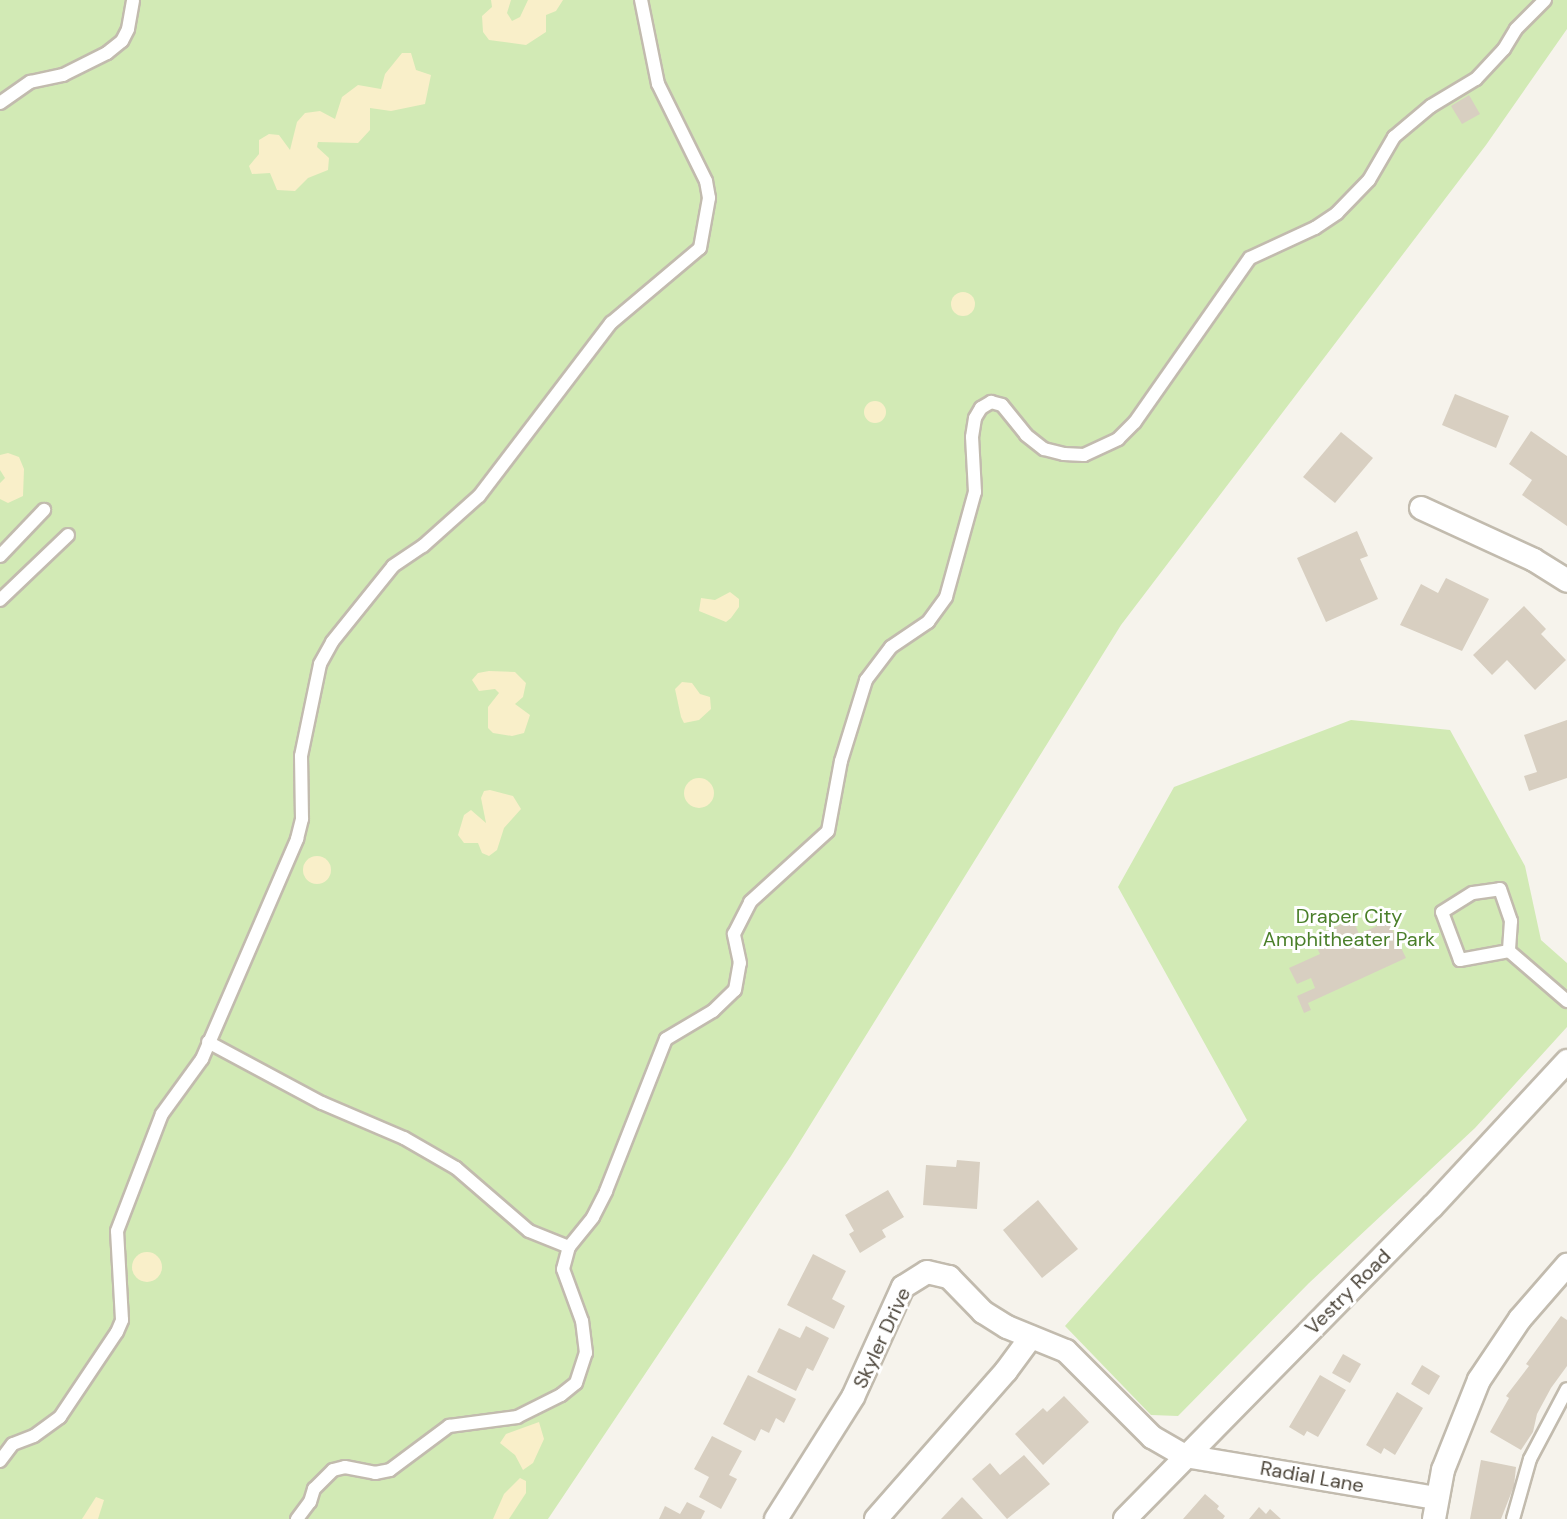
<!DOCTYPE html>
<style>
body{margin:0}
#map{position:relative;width:1567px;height:1519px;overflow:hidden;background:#f6f3ec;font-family:"DM Sans",sans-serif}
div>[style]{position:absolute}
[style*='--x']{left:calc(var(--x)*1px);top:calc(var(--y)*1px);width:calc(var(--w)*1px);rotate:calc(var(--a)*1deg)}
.green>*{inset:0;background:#d2eab5}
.sand>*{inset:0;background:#f9efc9}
.round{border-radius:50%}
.building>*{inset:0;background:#d8cfc1}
.roads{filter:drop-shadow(2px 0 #c2bbae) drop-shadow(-2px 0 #c2bbae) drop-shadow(0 2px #c2bbae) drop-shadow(0 -2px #c2bbae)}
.service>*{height:12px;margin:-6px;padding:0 6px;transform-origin:6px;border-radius:6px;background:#fff}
.minor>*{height:22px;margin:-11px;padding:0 11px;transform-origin:11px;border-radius:11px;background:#fff}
span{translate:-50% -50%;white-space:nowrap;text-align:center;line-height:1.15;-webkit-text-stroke:6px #fff;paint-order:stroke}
.park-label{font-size:20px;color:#4a7f2a}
.street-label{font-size:20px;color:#4b4439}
</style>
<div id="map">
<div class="green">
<div style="clip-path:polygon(0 0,1567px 0,1567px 29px,1486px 145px,1121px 625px,791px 1156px,548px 1519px,0 1519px)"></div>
<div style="clip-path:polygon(1351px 720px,1450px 730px,1525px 866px,1541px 940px,1567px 963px,1567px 1027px,1475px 1128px,1309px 1283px,1178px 1416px,1151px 1415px,1065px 1326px,1247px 1120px,1118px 887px,1174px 787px)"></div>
</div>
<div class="sand">
<div style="clip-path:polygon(491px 0,511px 0,507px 13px,512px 21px,520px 17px,528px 0,563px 0,556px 11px,546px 15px,546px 32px,526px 45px,489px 40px,483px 32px,482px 16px,492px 7px)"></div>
<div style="clip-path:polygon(402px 53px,411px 53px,416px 70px,431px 75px,425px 104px,391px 111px,370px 108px,370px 130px,358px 143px,318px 142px,317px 147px,329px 158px,328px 170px,308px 178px,295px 191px,277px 190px,270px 173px,252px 174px,249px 166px,259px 154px,259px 140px,269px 134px,279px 135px,290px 150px,297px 122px,305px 113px,320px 111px,335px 119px,342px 97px,358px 85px,381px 89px,385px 74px)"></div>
<div class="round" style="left:951px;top:292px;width:24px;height:24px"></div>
<div class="round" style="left:864px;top:401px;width:22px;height:22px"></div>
<div style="clip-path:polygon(8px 453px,19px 457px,24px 469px,23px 496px,8px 503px,0 499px,0 483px,5px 478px,0 470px,0 455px)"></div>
<div style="clip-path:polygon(730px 592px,739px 599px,739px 607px,731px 618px,726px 622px,699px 611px,701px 598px,715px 600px)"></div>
<div style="clip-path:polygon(489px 671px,515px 672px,526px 683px,523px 697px,515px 704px,530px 715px,524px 733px,512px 736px,493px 733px,488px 728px,488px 707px,499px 693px,495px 689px,479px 691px,472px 680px,478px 673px)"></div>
<div style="clip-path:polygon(682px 682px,692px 683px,700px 694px,710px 697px,711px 709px,699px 720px,684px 723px,681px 717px,675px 689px)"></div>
<div class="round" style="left:684px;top:778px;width:30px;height:30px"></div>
<div style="clip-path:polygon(490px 790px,513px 796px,521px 809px,504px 828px,497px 850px,489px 856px,482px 853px,478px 843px,464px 843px,458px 835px,464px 815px,471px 810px,486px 823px,481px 798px,484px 791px)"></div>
<div class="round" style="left:303px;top:856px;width:28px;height:28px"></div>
<div class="round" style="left:132px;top:1252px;width:30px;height:30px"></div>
<div style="clip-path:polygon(539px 1422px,544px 1439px,533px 1463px,523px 1470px,515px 1455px,500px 1443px,506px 1434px)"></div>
<div style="clip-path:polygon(520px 1478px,526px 1481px,526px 1493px,509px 1519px,493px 1519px,504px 1494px)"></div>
<div style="clip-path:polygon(96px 1497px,104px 1500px,98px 1519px,82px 1519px)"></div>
</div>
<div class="building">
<div style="clip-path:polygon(1469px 95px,1480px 114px,1462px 124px,1451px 106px)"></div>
<div style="clip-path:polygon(1455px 394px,1509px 416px,1496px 448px,1442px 425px)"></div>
<div style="clip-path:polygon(1531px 431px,1567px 456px,1567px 526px,1522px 495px,1532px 480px,1509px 464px)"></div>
<div style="clip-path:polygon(1341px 432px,1373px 458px,1335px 503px,1303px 477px)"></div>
<div style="clip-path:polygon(1357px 531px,1368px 556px,1360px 559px,1378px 599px,1326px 622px,1297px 558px)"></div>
<div style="clip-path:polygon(1446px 578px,1489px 599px,1462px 651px,1400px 625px,1421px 584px,1438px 593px)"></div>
<div style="clip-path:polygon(1524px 606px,1546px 629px,1541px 634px,1566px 660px,1535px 690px,1507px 660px,1492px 675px,1473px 655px)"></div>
<div style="clip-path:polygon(1567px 720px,1567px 778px,1529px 791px,1524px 776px,1537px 772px,1524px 735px)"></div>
<div style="clip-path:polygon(1353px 919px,1359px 934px,1388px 921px,1406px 958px,1308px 1003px,1311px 1010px,1304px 1013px,1297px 996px,1315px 988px,1311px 978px,1297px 984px,1289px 968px,1320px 954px,1312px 938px)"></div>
<div style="clip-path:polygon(957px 1160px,980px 1162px,977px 1209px,923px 1205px,926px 1165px,956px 1167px)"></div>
<div style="clip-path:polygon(888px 1190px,904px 1217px,882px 1230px,886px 1237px,860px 1253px,849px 1234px,854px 1231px,845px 1215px)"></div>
<div style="clip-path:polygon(1038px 1200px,1078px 1249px,1042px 1278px,1003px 1230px)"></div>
<div style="clip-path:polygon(813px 1254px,846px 1271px,832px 1299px,845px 1306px,834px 1329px,787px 1305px)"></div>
<div style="clip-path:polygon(1561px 1316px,1567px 1320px,1567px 1366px,1551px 1388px,1537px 1414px,1533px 1432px,1521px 1450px,1490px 1432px,1509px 1398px,1506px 1396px,1529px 1366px,1526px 1364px)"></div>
<div style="clip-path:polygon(806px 1326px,829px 1338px,813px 1371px,807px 1368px,796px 1391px,757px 1372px,779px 1328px,800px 1338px)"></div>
<div style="clip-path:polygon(1343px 1354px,1361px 1364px,1350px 1383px,1332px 1373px)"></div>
<div style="clip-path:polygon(1422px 1365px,1440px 1376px,1429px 1395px,1411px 1384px)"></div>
<div style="clip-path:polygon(748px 1375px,796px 1399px,784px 1423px,776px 1418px,769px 1433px,761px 1429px,755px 1441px,723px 1424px)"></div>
<div style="clip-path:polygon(1320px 1375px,1346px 1390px,1318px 1437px,1307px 1431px,1304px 1436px,1289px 1427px)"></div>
<div style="clip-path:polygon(1397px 1392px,1423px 1408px,1395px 1455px,1384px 1448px,1381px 1454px,1366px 1445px)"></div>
<div style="clip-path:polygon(1064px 1396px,1089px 1422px,1043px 1465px,1015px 1434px,1043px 1408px,1047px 1412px)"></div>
<div style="clip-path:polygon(712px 1436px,742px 1451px,729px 1475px,737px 1479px,721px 1509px,699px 1497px,709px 1477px,694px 1469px)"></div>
<div style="clip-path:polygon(1024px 1455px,1050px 1484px,1007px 1519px,972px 1479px,990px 1463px,1000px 1475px)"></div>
<div style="clip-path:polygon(1481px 1460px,1516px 1467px,1514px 1486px,1501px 1519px,1470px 1519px)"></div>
<div style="clip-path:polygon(1205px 1494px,1219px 1506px,1217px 1509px,1225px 1516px,1223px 1519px,1183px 1519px)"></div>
<div style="clip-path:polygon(962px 1497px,983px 1519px,941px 1519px)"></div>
<div style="clip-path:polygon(687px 1502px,705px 1511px,701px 1519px,659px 1519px,665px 1506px,680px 1514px)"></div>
<div style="clip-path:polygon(1259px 1507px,1266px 1514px,1270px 1509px,1281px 1519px,1249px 1519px)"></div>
</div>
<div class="roads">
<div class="service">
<div style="--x:0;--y:103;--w:37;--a:-35"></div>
<div style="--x:30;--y:82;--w:34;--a:-12"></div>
<div style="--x:63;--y:75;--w:49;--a:-26.6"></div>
<div style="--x:107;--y:53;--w:19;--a:-39"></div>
<div style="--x:122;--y:41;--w:13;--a:-63"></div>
<div style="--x:128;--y:29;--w:29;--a:-80"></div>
<div style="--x:0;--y:556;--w:64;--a:-46.3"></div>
<div style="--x:0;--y:600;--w:94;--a:-43.7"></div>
<div style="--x:1500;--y:889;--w:34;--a:71"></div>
<div style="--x:1511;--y:921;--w:30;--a:94"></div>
<div style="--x:1509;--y:951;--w:50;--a:169.6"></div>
<div style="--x:1460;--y:960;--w:51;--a:-110.6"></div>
<div style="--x:1442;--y:912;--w:36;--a:-32"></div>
<div style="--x:1473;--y:893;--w:27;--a:-8"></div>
<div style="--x:1509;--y:951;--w:77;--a:40.8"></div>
<div style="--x:208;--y:1042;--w:129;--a:28.2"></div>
<div style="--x:322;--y:1103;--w:89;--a:23.1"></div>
<div style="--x:404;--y:1138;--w:60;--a:30"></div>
<div style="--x:456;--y:1168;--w:96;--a:40.8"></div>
<div style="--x:529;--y:1231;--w:43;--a:21.8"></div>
<div style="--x:0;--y:1461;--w:21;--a:-53"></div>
<div style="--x:13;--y:1444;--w:22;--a:-21"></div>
<div style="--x:34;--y:1436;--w:32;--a:-36"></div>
<div style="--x:60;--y:1417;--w:102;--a:-56.2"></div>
<div style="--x:117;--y:1332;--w:13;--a:-67"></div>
<div style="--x:122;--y:1320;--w:89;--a:-93.2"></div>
<div style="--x:117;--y:1231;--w:125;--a:-69"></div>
<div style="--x:162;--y:1114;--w:68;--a:-54"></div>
<div style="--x:202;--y:1059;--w:240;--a:-66.6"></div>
<div style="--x:297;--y:839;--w:21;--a:-76"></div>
<div style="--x:302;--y:819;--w:63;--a:-90.9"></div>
<div style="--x:301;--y:756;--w:94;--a:-78.3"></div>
<div style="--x:320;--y:664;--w:25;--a:-61"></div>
<div style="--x:332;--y:642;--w:97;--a:-51.2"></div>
<div style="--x:393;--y:566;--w:36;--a:-34"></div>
<div style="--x:423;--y:546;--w:75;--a:-41.8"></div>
<div style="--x:479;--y:496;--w:218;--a:-52.7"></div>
<div style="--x:611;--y:323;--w:116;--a:-40.1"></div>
<div style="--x:700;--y:248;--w:51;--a:-79.8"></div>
<div style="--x:709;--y:198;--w:17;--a:-100"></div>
<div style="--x:706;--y:181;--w:108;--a:-116.3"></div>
<div style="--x:658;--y:84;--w:86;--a:-101.4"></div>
<div style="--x:297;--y:1519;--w:21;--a:-53"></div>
<div style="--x:310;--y:1502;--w:14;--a:-73"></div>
<div style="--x:314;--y:1489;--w:27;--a:-45"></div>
<div style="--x:333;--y:1470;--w:12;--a:-14"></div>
<div style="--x:345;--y:1467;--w:31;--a:11"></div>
<div style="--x:375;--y:1473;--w:15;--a:-11"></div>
<div style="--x:390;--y:1470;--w:74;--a:-36.7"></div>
<div style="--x:449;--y:1426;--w:69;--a:-7.5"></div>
<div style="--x:517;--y:1417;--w:49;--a:-26.6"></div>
<div style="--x:561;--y:1395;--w:19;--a:-39"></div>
<div style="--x:576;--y:1383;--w:32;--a:-72"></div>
<div style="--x:586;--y:1353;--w:32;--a:-97"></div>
<div style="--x:582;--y:1321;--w:55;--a:-110.1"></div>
<div style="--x:563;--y:1269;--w:23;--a:-75"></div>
<div style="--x:569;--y:1247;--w:38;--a:-51"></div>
<div style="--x:593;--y:1217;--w:29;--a:-63"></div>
<div style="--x:606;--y:1191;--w:163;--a:-68.5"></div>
<div style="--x:666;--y:1039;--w:55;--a:-30.8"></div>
<div style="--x:713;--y:1011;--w:30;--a:-44"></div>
<div style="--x:735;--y:990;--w:27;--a:-80"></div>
<div style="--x:740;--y:963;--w:30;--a:-102"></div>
<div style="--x:734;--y:934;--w:36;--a:-63"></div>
<div style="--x:750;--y:902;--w:105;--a:-42.3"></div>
<div style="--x:828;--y:831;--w:71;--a:-79.5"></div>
<div style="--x:841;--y:761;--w:85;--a:-72.8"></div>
<div style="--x:866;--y:680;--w:41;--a:-52.9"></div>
<div style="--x:891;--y:647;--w:45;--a:-34"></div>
<div style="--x:928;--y:622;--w:31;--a:-54"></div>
<div style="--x:946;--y:597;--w:109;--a:-74.6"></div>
<div style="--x:975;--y:492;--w:55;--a:-93.1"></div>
<div style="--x:972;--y:437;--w:19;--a:-81"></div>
<div style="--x:975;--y:418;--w:12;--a:-59"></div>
<div style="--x:981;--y:408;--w:12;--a:-31"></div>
<div style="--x:991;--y:402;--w:11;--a:15"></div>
<div style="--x:1002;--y:405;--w:38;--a:51"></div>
<div style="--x:1026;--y:435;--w:23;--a:38"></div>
<div style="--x:1044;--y:449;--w:21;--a:14"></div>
<div style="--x:1064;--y:454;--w:20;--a:3"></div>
<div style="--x:1084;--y:455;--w:38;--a:-25"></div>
<div style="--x:1118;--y:439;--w:24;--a:-45"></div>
<div style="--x:1135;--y:422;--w:200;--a:-55"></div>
<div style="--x:1250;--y:258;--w:72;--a:-24.8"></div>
<div style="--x:1315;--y:228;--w:27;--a:-34"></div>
<div style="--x:1337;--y:213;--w:46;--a:-45.9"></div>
<div style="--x:1369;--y:180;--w:50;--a:-59.8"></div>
<div style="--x:1394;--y:137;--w:48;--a:-40"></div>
<div style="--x:1431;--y:106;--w:52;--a:-31"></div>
<div style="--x:1476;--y:79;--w:41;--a:-47"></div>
<div style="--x:1504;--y:49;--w:23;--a:-59"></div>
<div style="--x:1516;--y:29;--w:41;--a:-45"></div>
<div style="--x:1513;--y:1519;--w:62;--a:-74.2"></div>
<div style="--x:1530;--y:1459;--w:79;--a:-62.1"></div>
</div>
<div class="minor">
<div style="--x:1421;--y:508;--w:124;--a:24.7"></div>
<div style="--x:1534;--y:560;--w:39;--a:32"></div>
<div style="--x:776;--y:1519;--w:144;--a:-57.7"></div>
<div style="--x:853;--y:1397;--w:121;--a:-65.6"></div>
<div style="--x:903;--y:1287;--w:28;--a:-32"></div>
<div style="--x:927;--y:1272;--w:23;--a:13"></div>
<div style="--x:949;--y:1277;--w:49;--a:45.8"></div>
<div style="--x:983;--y:1312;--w:28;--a:32"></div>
<div style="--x:1007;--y:1327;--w:64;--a:22.1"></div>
<div style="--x:1066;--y:1351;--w:122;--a:45"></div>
<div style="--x:1152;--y:1437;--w:38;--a:30"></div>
<div style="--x:1185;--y:1456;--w:255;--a:9.5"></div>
<div style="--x:876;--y:1519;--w:197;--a:-48.7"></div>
<div style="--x:1006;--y:1371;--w:42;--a:-53.7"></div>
<div style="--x:1125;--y:1519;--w:438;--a:-45.5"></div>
<div style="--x:1432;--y:1207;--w:199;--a:-47.2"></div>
<div style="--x:1434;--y:1519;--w:50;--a:-79.6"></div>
<div style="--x:1443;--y:1470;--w:97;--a:-68.2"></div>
<div style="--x:1479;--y:1380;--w:73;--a:-56.1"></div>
<div style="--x:1520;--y:1319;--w:72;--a:-49"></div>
</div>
</div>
<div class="park-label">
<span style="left:1349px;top:928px">Draper City<br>Amphitheater Park</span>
</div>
<div class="street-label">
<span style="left:1348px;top:1292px;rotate:-45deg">Vestry Road</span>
<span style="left:882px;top:1338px;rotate:-65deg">Skyler Drive</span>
<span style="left:1312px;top:1477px;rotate:10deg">Radial Lane</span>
</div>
</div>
